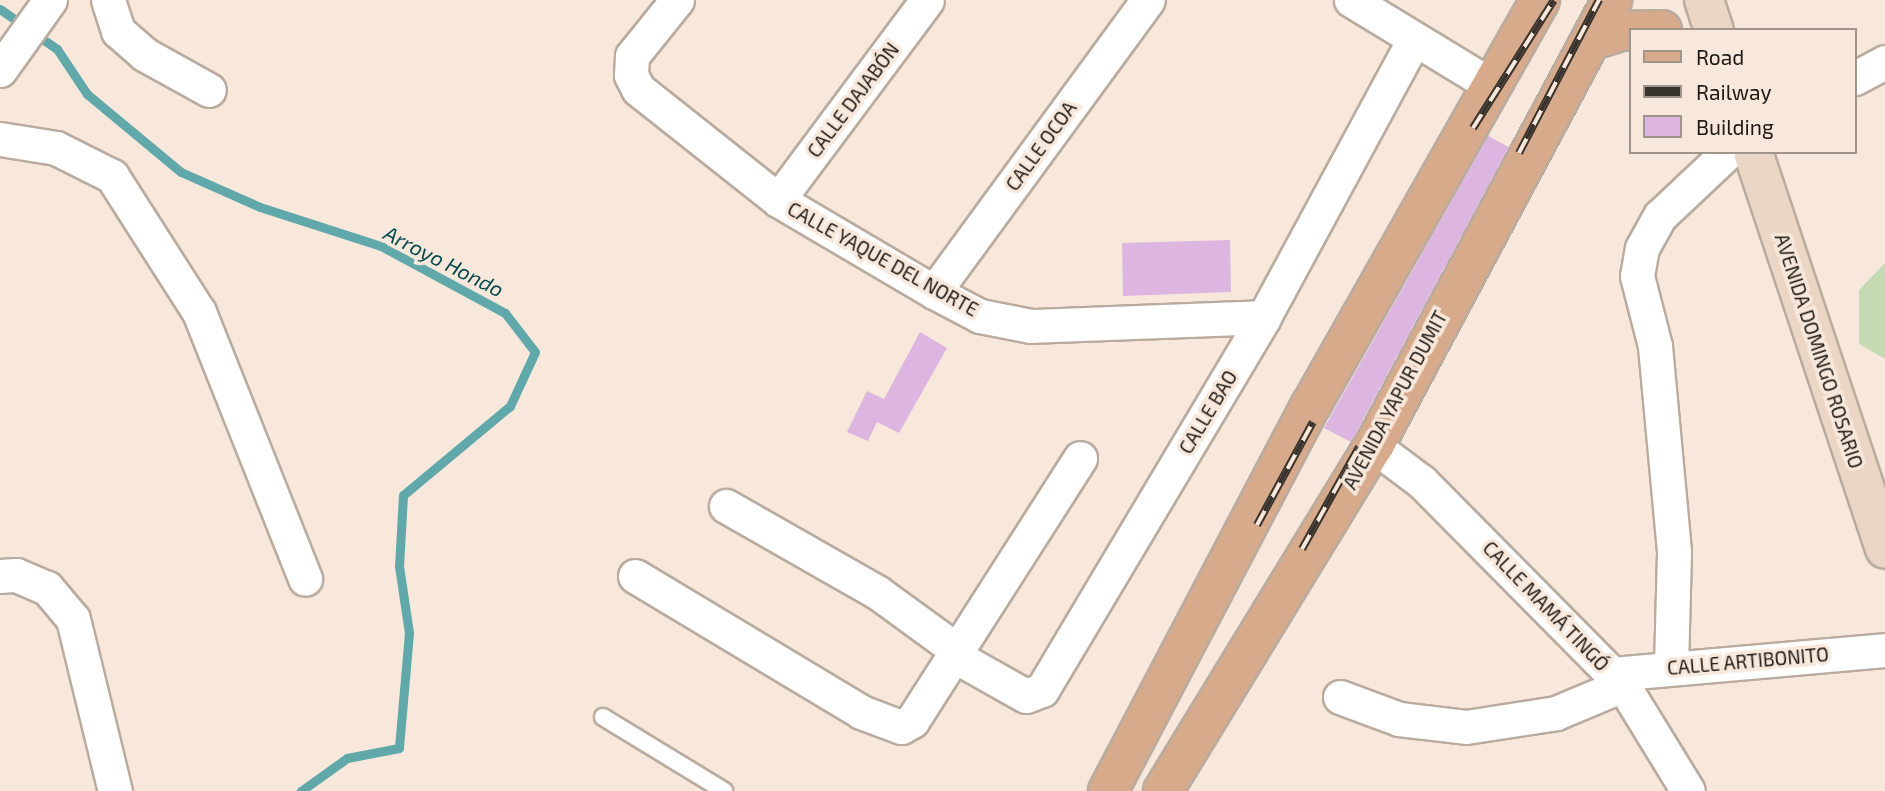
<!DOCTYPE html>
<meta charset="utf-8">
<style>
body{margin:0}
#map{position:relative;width:1885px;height:791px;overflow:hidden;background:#f7e8db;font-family:"Exo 2",sans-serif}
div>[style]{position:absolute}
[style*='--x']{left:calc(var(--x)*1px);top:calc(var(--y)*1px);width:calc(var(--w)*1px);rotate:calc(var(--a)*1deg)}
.green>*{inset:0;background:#c5dab3}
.stream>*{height:9px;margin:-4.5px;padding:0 4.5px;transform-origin:4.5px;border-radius:4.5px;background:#61a8aa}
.building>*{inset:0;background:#dcb6e1}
.roads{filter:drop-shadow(2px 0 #baab9f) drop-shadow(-2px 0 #baab9f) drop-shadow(0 2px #baab9f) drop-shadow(0 -2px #baab9f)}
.service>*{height:16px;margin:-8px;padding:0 8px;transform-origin:8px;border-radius:8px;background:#fff}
.minor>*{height:33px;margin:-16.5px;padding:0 16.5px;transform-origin:16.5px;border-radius:16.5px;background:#fff}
.secondary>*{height:38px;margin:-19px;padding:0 19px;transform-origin:19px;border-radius:19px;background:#ebd5c5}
.primary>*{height:38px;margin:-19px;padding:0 19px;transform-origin:19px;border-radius:19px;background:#d7aa8b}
.rail>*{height:8px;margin-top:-4px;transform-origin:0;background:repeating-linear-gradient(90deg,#f7e8db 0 16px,#39332d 0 32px);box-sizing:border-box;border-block:2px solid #39332d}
span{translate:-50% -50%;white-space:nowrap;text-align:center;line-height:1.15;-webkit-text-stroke:7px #f7e8db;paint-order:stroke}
.street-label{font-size:19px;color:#1d1813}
.water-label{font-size:21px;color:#064a4d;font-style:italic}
.legend{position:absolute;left:1629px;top:28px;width:228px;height:126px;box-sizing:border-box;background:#f7e8db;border:2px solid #a0958b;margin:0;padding:9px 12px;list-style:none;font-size:21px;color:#1d1813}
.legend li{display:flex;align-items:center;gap:14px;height:35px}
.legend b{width:35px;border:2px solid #a0958b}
</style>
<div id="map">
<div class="green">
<div style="clip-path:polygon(1885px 263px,1885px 359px,1859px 344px,1859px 290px)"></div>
</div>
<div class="stream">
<div style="--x:0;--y:9;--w:28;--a:35"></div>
<div style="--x:34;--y:33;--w:28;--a:35"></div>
<div style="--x:57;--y:49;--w:54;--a:56.3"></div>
<div style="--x:87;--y:94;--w:122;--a:39.7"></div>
<div style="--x:181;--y:172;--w:86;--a:23.9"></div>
<div style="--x:260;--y:207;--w:127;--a:17.9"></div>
<div style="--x:381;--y:246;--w:141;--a:28.4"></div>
<div style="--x:505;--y:313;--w:49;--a:52.4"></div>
<div style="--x:535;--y:352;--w:60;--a:114.8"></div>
<div style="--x:510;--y:406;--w:139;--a:140.2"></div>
<div style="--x:403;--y:495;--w:71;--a:93.2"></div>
<div style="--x:399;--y:566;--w:68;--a:81.5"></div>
<div style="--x:409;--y:633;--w:115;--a:95"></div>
<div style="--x:399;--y:748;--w:53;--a:169.1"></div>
<div style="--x:347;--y:758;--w:57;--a:144.3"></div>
</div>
<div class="building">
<div style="clip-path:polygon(1488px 136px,1509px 147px,1351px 442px,1324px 428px)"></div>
<div style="clip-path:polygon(1230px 240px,1231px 292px,1123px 296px,1122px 243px)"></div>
<div style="clip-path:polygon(920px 332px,947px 348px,899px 433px,877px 422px,868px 441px,847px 432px,867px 391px,884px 399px)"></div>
</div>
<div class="roads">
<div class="service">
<div style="--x:603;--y:717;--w:142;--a:31.4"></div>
</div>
<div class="minor">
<div style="--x:108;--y:0;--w:33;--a:72"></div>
<div style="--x:118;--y:31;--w:35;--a:41"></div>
<div style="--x:144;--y:54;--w:74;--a:29"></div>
<div style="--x:677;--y:0;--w:72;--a:128.8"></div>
<div style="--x:632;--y:56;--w:19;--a:93"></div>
<div style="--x:631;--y:75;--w:16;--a:63"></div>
<div style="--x:638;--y:89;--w:179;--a:38.4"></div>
<div style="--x:778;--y:200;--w:181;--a:30.5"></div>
<div style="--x:934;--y:292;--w:52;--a:27.6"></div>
<div style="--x:980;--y:316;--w:52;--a:11.1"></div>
<div style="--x:1031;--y:326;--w:233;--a:-2.2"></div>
<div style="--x:1351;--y:0;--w:164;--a:31.3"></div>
<div style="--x:0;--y:70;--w:86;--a:-54.5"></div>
<div style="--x:1855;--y:78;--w:34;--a:-28"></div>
<div style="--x:0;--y:139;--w:57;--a:9.1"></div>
<div style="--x:56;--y:148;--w:63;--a:26.6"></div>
<div style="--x:112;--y:176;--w:161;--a:57.4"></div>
<div style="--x:199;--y:312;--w:287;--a:68.3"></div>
<div style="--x:778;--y:200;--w:249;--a:-53.3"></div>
<div style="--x:934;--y:292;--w:362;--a:-53.8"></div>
<div style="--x:1374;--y:446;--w:60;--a:36.9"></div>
<div style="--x:1422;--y:482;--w:286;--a:45.3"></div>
<div style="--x:1623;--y:685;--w:124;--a:58.5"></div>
<div style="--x:726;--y:506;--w:174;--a:29.7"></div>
<div style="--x:877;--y:592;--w:100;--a:36.1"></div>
<div style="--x:0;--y:576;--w:16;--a:-4"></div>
<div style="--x:16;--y:575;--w:34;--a:23"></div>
<div style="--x:47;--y:588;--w:40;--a:50"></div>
<div style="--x:73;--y:619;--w:177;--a:76.3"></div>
<div style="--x:635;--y:576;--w:264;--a:31"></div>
<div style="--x:861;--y:712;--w:43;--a:20.6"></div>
<div style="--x:901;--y:727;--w:13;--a:-29"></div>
<div style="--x:912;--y:721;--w:312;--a:-57.4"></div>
<div style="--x:955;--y:656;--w:81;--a:29.4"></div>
<div style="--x:1026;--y:696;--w:17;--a:-21"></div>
<div style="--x:1042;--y:690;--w:434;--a:-59.2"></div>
<div style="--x:1264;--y:317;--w:313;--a:-61.6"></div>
<div style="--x:1671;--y:667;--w:116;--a:-88.5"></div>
<div style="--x:1674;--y:551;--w:206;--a:-95.3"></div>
<div style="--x:1655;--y:346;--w:72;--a:-104.4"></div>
<div style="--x:1637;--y:276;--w:28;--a:-80"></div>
<div style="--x:1642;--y:248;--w:37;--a:-61"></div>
<div style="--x:1660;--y:216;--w:93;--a:-43.3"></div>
<div style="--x:1612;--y:674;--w:274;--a:-5"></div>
<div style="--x:1340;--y:697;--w:63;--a:20.4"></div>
<div style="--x:1399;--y:719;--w:67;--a:6.8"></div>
<div style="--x:1466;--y:727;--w:91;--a:-8.8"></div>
<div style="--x:1556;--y:713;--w:73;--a:-22.7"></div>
</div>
<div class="secondary">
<div style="--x:1704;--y:0;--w:32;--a:72"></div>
<div style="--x:1753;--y:152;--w:418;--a:71.6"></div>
</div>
<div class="primary">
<div style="--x:1590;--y:41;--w:32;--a:-18"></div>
<div style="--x:1620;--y:31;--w:42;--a:-1.4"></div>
<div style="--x:1108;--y:791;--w:436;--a:-62.3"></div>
<div style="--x:1311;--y:405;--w:465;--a:-60.5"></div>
<div style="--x:1163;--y:791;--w:404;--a:-58.6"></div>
<div style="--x:1374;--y:446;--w:506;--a:-61.91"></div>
</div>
</div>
<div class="rail">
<div style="--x:1473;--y:128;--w:151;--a:-57.7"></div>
<div style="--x:1519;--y:153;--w:173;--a:-62.4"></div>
<div style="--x:1257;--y:525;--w:117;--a:-61.5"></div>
<div style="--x:1302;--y:549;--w:117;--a:-60.8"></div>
</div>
<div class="street-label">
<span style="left:853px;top:100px;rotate:-53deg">CALLE DAJABÓN</span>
<span style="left:1041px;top:146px;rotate:-54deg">CALLE OCOA</span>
<span style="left:883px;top:259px;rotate:29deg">CALLE YAQUE DEL NORTE</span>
<span style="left:1819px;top:351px;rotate:72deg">AVENIDA DOMINGO ROSARIO</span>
<span style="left:1395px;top:400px;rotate:-62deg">AVENIDA YAPUR DUMIT</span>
<span style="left:1208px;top:412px;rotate:-59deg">CALLE BAO</span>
<span style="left:1546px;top:606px;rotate:46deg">CALLE MAMÁ TINGÓ</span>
<span style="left:1748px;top:661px;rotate:-5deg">CALLE ARTIBONITO</span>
</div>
<div class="water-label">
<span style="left:444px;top:261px;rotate:27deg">Arroyo Hondo</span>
</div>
<ul class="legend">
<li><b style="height:9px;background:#d7aa8b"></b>Road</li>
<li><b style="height:9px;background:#39332d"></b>Railway</li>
<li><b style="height:19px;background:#dcb6e1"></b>Building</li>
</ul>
</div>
